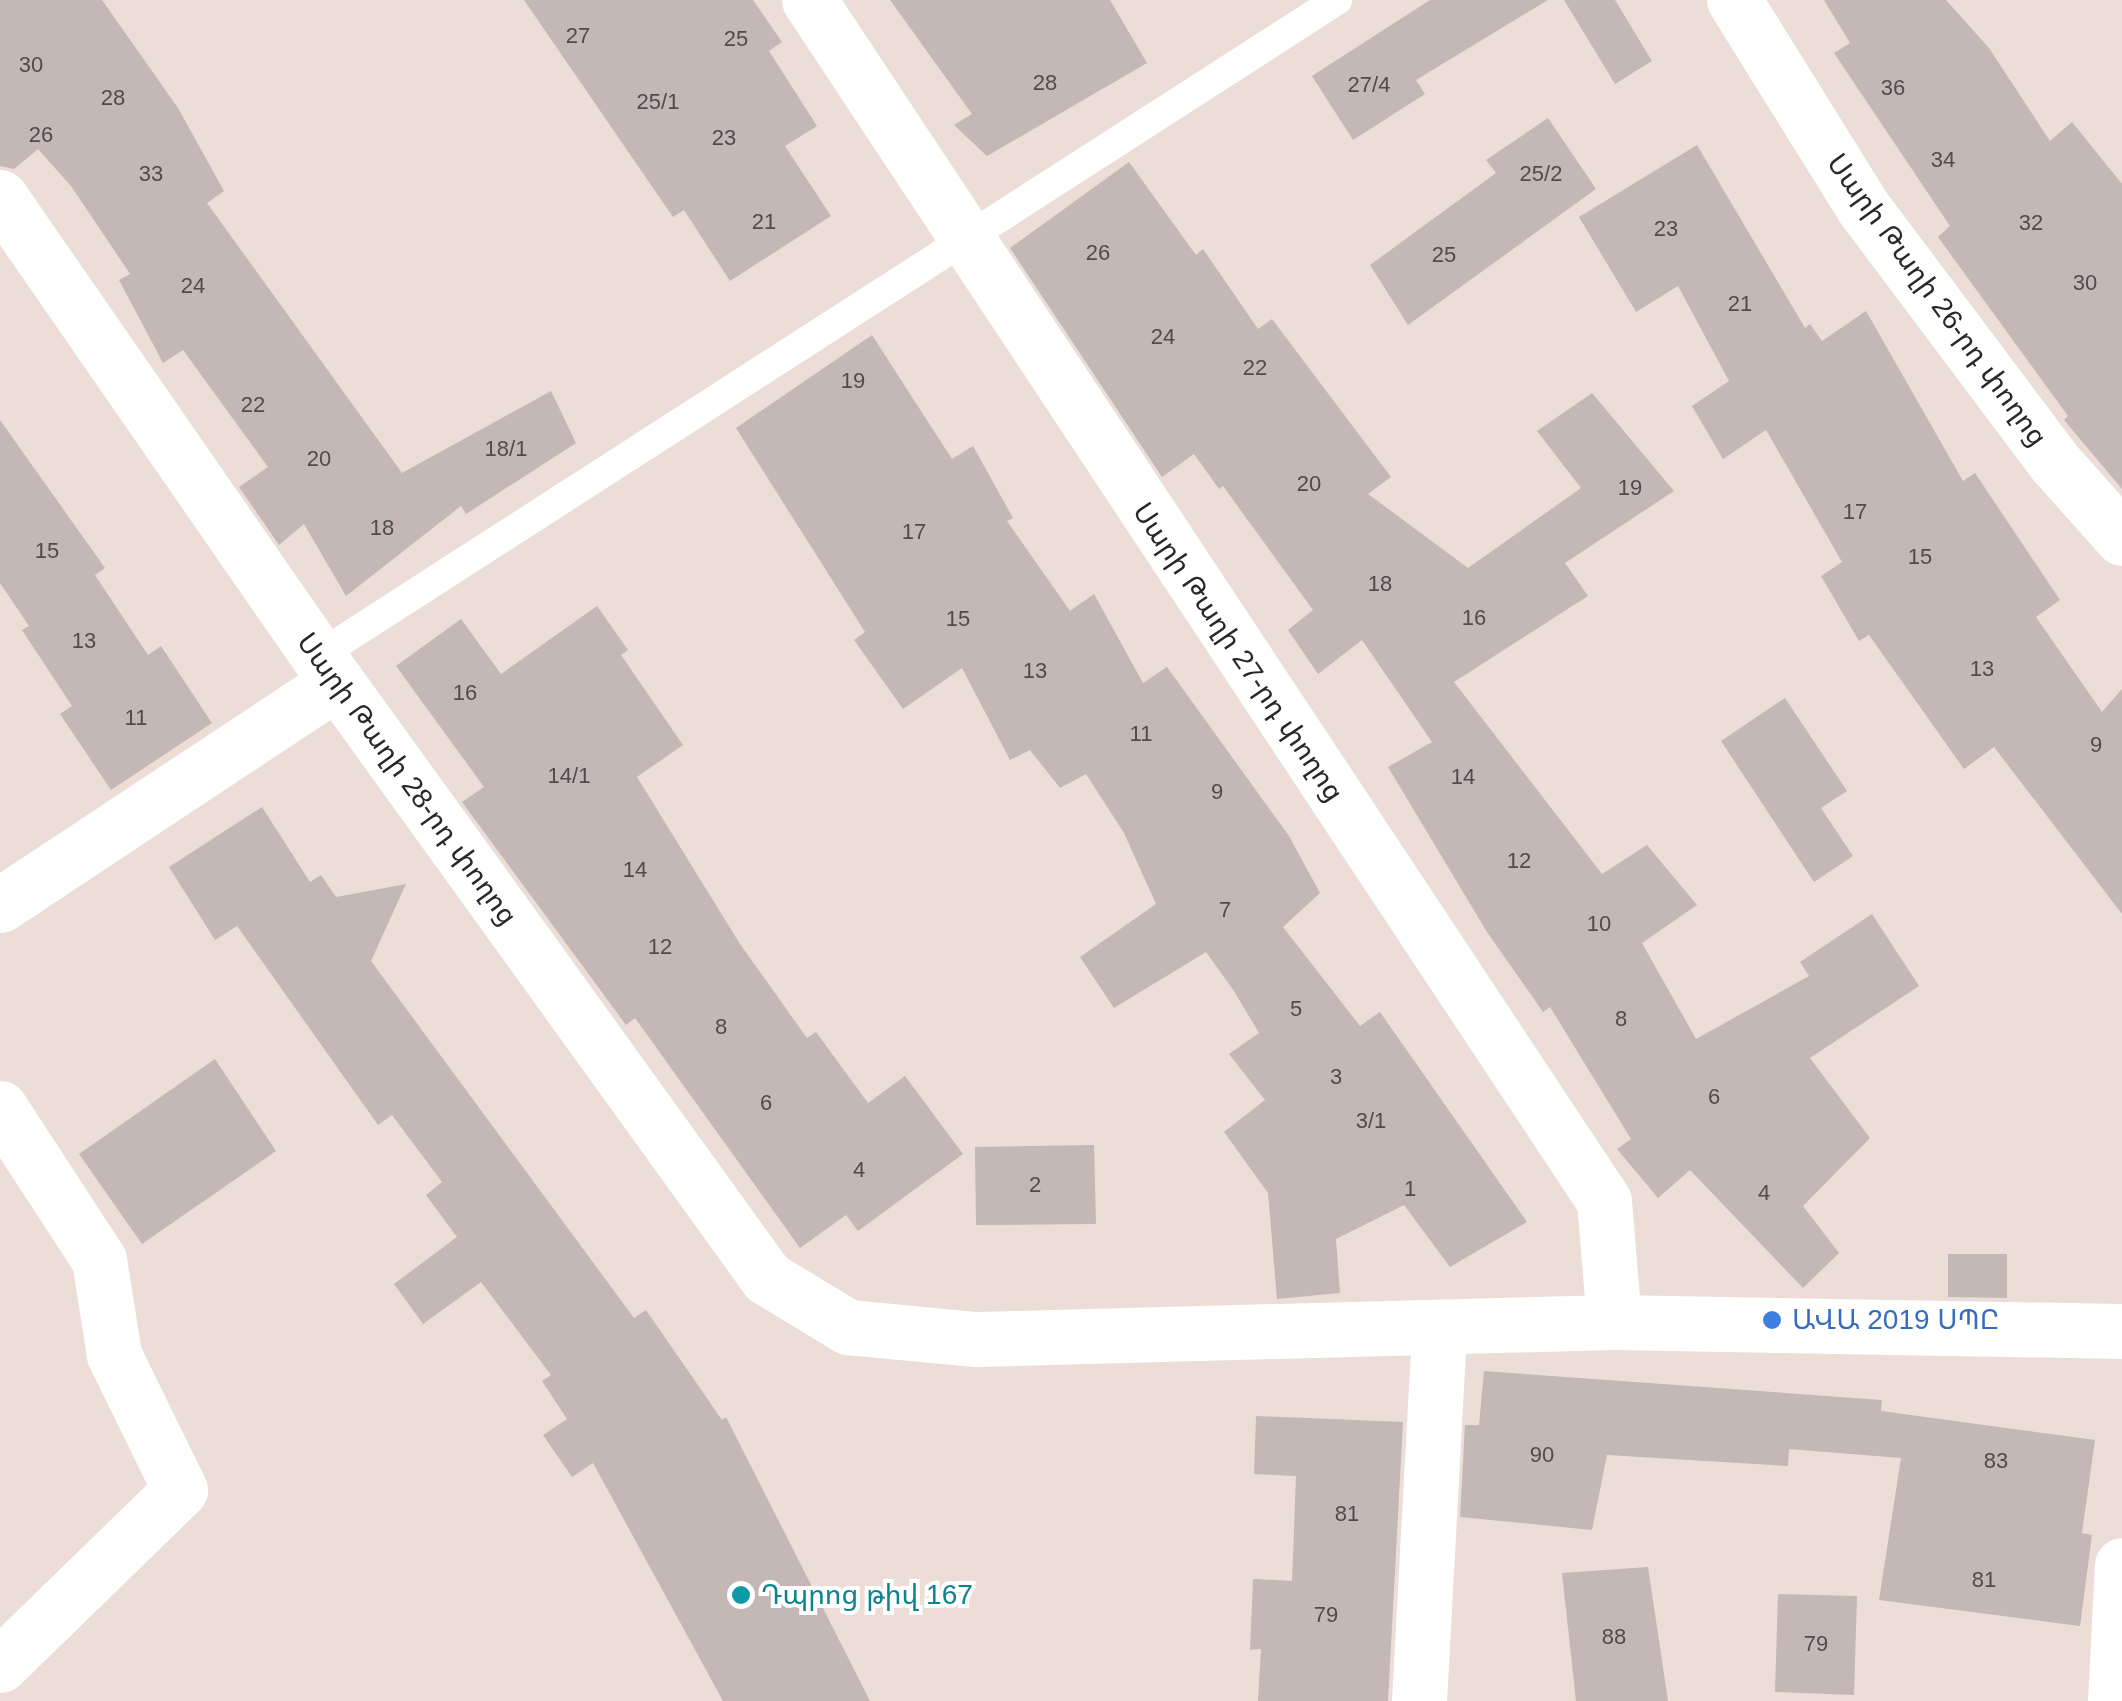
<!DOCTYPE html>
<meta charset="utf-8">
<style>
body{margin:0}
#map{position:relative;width:2122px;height:1701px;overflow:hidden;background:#ecddd7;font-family:Arial,"Noto Sans Armenian",sans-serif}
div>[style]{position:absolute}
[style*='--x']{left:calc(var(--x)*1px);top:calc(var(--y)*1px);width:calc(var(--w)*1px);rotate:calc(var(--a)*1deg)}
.building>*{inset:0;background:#c3b8b5}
.lane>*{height:30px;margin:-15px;padding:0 15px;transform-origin:15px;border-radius:15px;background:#fff}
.street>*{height:55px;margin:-27.5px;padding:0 27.5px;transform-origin:27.5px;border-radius:27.5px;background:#fff}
.dots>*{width:28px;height:28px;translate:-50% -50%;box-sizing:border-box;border:5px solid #fff;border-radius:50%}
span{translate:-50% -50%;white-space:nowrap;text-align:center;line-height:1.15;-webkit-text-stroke:8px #fff;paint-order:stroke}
.number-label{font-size:22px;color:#4f4c4b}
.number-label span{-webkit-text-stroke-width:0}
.street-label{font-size:28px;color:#282828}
.shop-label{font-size:28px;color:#366cbe}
.left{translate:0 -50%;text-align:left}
.culture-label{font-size:28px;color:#0d838f}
</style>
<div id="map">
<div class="building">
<div style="clip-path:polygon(0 0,102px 0,178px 108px,224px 191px,207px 203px,402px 473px,551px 391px,576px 443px,466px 514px,461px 506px,346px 596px,304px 524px,279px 545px,239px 487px,268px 467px,183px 350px,163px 363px,119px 280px,130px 274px,71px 186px,38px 149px,14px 169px,0 166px)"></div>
<div style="clip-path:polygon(524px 0,753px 0,782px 42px,769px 51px,817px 126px,785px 146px,831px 216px,730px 281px,684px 210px,673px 217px)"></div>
<div style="clip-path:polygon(890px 0,1110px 0,1147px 63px,987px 156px,954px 125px,972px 114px)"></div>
<div style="clip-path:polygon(1430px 0,1548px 0,1416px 80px,1425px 94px,1353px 140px,1312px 76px)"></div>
<div style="clip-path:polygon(1564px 0,1615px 0,1652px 61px,1615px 84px)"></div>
<div style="clip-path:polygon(1824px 0,1946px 0,1989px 48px,2050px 141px,2072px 122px,2122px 184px,2122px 489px,2064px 420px,2068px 416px,1938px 237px,1950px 226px,1834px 53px,1850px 43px)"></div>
<div style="clip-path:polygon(1548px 118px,1596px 189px,1408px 325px,1370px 265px,1496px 173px,1486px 160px)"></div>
<div style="clip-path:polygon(1697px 145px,1805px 328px,1810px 324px,1822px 341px,1866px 311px,1963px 481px,1975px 473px,2060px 600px,2036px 617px,2102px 712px,2122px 689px,2122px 914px,1994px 747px,1964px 769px,1869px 635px,1859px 641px,1821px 576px,1842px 562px,1766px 430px,1723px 459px,1692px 406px,1729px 381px,1678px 286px,1636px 312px,1579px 217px)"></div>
<div style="clip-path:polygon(1129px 162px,1196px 255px,1203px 249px,1258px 329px,1272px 319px,1391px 477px,1368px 494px,1468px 568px,1581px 488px,1537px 431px,1592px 393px,1674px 491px,1565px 563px,1588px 596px,1454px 682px,1602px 874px,1647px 845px,1697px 905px,1642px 943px,1696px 1039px,1809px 976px,1800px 962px,1872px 914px,1919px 986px,1810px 1058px,1870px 1138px,1803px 1206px,1839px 1253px,1803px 1288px,1690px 1170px,1658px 1198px,1617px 1149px,1631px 1139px,1550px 1007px,1543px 1012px,1487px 932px,1388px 767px,1432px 742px,1362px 640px,1318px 674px,1288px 630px,1313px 610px,1223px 486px,1219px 489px,1194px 454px,1162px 477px,1010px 248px)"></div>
<div style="clip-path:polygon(872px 335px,952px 459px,973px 446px,1013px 518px,1007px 521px,1070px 611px,1094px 594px,1143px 683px,1167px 667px,1289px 836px,1320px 893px,1283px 927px,1360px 1026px,1380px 1012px,1527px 1222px,1450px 1267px,1404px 1205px,1336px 1239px,1340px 1293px,1277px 1299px,1268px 1193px,1224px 1132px,1265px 1100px,1229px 1054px,1259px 1033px,1234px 991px,1206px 952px,1114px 1008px,1080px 957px,1156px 904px,1124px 833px,1086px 774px,1060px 788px,1030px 750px,1010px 760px,962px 668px,903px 709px,854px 640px,865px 632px,736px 428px)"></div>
<div style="clip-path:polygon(0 420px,105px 568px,95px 575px,148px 655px,161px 646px,212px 723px,111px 790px,60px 714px,72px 706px,22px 630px,29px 626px,0 583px)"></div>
<div style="clip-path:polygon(597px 606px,628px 650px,621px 655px,683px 745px,637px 777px,740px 944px,807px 1038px,816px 1032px,868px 1103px,905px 1076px,963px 1154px,858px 1231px,846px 1215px,800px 1248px,635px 1018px,626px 1025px,462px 802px,484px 787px,396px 666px,461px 619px,501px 674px)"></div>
<div style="clip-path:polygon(1785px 698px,1847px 791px,1821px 808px,1853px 856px,1814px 882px,1721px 741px)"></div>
<div style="clip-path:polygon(262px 807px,310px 882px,321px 875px,336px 897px,406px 884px,371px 961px,634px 1318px,646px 1310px,722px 1420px,726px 1417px,870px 1701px,723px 1701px,593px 1463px,572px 1477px,543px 1435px,567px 1419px,542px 1381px,551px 1375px,481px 1282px,423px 1324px,394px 1284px,457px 1237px,426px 1195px,442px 1182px,392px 1115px,378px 1125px,237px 926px,215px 940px,169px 867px)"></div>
<div style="clip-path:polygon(215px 1059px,276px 1151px,142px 1244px,79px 1154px)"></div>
<div style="clip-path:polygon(1094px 1145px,1096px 1224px,976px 1225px,975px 1147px)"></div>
<div style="clip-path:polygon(1948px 1254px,2007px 1254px,2007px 1298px,1948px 1297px)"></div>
<div style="clip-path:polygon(1484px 1371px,1882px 1400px,1881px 1411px,2095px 1440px,2082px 1533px,2092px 1535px,2080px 1626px,1879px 1600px,1901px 1458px,1789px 1449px,1788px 1466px,1607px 1455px,1592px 1530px,1460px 1517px,1465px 1425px,1479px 1425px)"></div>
<div style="clip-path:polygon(1256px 1416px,1403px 1422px,1388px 1701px,1258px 1701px,1261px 1649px,1250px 1650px,1253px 1579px,1292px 1581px,1296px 1476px,1254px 1474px)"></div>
<div style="clip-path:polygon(1648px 1567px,1668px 1701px,1576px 1701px,1562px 1573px)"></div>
<div style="clip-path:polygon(1778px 1594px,1857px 1596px,1854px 1695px,1775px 1692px)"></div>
</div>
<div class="lane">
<div style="--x:318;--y:656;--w:1212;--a:-32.77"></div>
</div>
<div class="street">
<div style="--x:809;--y:0;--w:1440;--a:56.5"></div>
<div style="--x:1604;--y:1201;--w:121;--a:85.3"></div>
<div style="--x:1734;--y:0;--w:243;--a:58.1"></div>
<div style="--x:1862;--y:206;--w:323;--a:53.1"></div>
<div style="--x:2056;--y:464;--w:99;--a:48.3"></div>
<div style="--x:0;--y:197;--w:558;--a:55.29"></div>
<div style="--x:318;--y:656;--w:767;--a:54.18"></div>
<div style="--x:767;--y:1278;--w:95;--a:31.2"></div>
<div style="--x:848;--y:1327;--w:129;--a:5.4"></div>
<div style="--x:976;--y:1339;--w:638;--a:-1.53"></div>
<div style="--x:1614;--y:1322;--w:508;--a:1.01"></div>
<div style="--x:0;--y:905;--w:404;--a:-33.5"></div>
<div style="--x:0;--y:1108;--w:181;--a:56.9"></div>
<div style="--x:99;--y:1260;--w:96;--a:81"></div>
<div style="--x:114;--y:1355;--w:150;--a:63.9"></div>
<div style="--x:180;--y:1490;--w:251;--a:135.8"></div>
<div style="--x:1419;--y:1701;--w:372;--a:-86.9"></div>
<div style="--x:2115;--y:1701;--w:136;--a:-87.1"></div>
</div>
<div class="dots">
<div style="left:1772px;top:1320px;background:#3f7fe0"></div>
<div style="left:741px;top:1595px;background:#0f9aa8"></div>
</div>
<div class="number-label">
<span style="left:578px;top:36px">27</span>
<span style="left:736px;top:39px">25</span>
<span style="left:31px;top:65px">30</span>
<span style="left:1045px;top:83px">28</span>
<span style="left:1369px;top:85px">27/4</span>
<span style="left:1893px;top:88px">36</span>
<span style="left:113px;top:98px">28</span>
<span style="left:658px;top:102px">25/1</span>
<span style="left:41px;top:135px">26</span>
<span style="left:724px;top:138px">23</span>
<span style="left:1943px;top:160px">34</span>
<span style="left:151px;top:174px">33</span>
<span style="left:1541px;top:174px">25/2</span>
<span style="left:764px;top:222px">21</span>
<span style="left:2031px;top:223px">32</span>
<span style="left:1666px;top:229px">23</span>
<span style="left:1098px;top:253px">26</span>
<span style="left:1444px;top:255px">25</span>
<span style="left:2085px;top:283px">30</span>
<span style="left:193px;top:286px">24</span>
<span style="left:1740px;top:304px">21</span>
<span style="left:1163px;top:337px">24</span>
<span style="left:1255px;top:368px">22</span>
<span style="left:853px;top:381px">19</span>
<span style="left:253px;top:405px">22</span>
<span style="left:506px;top:449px">18/1</span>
<span style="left:319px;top:459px">20</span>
<span style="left:1309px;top:484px">20</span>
<span style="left:1630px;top:488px">19</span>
<span style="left:1855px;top:512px">17</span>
<span style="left:382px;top:528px">18</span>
<span style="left:914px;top:532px">17</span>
<span style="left:47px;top:551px">15</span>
<span style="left:1920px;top:557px">15</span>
<span style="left:1380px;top:584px">18</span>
<span style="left:1474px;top:618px">16</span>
<span style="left:958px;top:619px">15</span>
<span style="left:84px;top:641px">13</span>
<span style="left:1982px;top:669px">13</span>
<span style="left:1035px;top:671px">13</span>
<span style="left:465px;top:693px">16</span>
<span style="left:136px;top:718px">11</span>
<span style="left:1141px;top:734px">11</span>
<span style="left:2096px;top:745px">9</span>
<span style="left:569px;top:776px">14/1</span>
<span style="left:1463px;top:777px">14</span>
<span style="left:1217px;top:792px">9</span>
<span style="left:1519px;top:861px">12</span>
<span style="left:635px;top:870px">14</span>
<span style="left:1225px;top:910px">7</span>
<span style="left:1599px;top:924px">10</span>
<span style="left:660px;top:947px">12</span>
<span style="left:1296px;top:1009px">5</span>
<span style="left:1621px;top:1019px">8</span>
<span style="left:721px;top:1027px">8</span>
<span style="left:1336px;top:1077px">3</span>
<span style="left:1714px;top:1097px">6</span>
<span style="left:766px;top:1103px">6</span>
<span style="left:1371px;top:1121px">3/1</span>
<span style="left:859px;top:1170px">4</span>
<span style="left:1035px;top:1185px">2</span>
<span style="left:1410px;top:1189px">1</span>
<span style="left:1764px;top:1193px">4</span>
<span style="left:1542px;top:1455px">90</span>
<span style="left:1996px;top:1461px">83</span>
<span style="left:1347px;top:1514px">81</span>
<span style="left:1984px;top:1580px">81</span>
<span style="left:1326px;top:1615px">79</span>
<span style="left:1614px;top:1637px">88</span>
<span style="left:1816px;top:1644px">79</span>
</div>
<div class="street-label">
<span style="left:1937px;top:300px;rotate:54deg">Սարի Թաղի 26-րդ փողոց</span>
<span style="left:1238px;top:652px;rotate:56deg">Սարի Թաղի 27-րդ փողոց</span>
<span style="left:407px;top:779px;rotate:54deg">Սարի Թաղի 28-րդ փողոց</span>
</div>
<div class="shop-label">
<span class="left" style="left:1792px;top:1320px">ԱՎԱ 2019 ՍՊԸ</span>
</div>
<div class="culture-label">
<span class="left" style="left:761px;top:1595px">Դպրոց թիվ 167</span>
</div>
</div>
